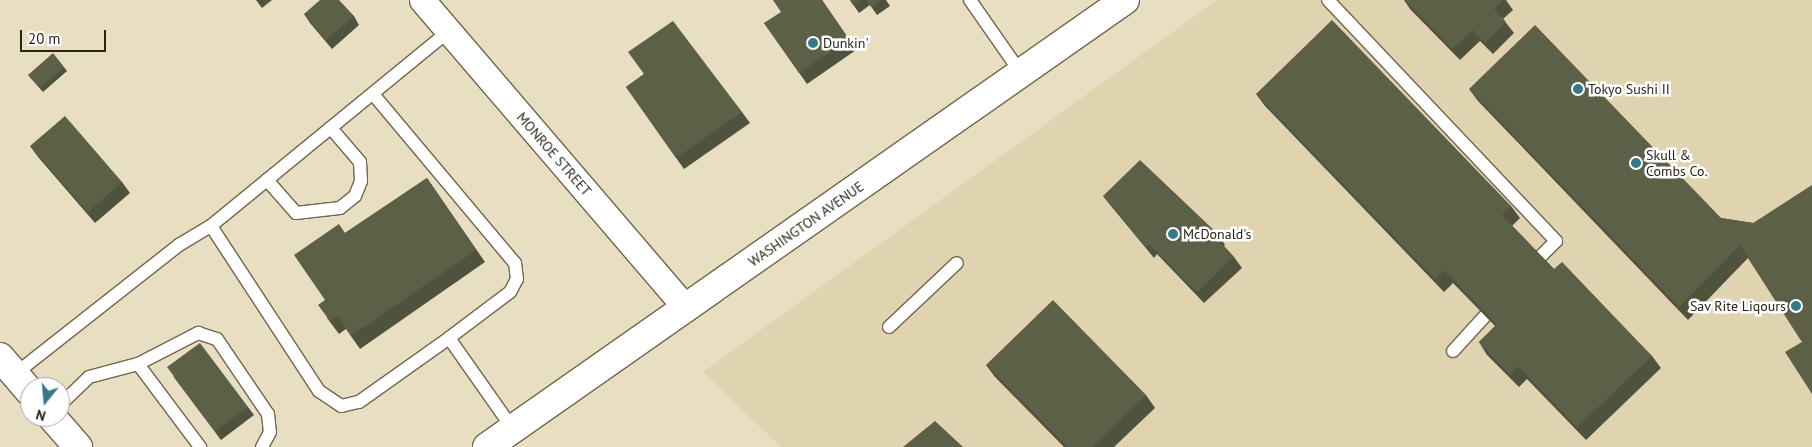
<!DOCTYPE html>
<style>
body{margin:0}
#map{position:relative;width:1812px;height:447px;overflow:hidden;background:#e8dec1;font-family:"PT Sans",sans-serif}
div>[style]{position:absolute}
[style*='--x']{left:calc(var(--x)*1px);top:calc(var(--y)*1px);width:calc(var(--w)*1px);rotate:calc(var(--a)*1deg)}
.built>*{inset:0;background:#e0d3b0}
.roads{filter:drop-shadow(1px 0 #71674e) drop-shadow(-1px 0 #71674e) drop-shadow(0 1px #71674e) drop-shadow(0 -1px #71674e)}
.service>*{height:12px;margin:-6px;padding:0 6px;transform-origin:6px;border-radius:6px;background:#fff}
.minor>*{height:25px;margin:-12.5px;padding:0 12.5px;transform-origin:12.5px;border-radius:12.5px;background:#fff}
.tertiary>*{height:28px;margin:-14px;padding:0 14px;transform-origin:14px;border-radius:14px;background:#fff}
.primary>*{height:28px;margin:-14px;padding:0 14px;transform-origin:14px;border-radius:14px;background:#fff}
.wall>*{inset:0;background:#4f533d}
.building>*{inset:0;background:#5c6047}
.dots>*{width:14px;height:14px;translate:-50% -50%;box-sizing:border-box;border:2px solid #fff;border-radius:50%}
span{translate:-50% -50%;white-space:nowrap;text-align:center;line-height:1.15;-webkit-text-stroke:5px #fff;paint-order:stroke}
.poi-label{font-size:14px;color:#282419}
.left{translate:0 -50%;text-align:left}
.right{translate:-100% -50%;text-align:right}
.street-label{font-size:14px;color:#282419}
.north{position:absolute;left:20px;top:377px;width:50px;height:50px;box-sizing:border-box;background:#fff;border:1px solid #a9a7a3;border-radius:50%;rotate:197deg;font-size:14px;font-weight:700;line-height:20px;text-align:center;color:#282419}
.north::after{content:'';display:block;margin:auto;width:18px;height:22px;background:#357989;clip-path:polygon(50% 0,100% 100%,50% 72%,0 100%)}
.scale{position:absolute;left:20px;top:30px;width:86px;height:22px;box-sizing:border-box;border:2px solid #282419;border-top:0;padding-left:6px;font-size:15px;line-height:18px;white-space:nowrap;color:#282419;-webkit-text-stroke:4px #fff;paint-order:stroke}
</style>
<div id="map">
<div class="built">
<div style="clip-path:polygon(1217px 0,1812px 0,1812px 447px,781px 447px,703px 372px)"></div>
</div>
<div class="roads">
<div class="service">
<div style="--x:970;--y:0;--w:89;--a:55.1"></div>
<div style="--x:1328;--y:0;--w:332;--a:46.6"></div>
<div style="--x:1556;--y:241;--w:23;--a:135"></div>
<div style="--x:449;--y:31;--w:308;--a:140.7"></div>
<div style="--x:211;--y:226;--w:197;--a:56.8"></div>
<div style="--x:319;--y:391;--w:27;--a:34"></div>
<div style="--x:341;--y:406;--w:18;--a:-13"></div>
<div style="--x:359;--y:402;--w:110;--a:-35.4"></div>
<div style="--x:449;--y:338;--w:111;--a:54.9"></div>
<div style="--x:373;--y:94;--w:221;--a:50"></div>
<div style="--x:515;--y:263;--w:16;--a:83"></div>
<div style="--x:517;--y:279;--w:15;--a:118"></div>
<div style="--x:510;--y:292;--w:76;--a:143"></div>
<div style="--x:267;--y:180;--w:44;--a:48.7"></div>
<div style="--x:296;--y:213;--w:44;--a:-6.5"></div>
<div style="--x:340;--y:208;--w:19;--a:-39"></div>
<div style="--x:355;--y:196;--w:16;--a:-68"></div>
<div style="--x:361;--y:181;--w:19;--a:-93"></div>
<div style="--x:360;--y:162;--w:45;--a:-130.5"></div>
<div style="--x:889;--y:327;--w:93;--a:-43.3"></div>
<div style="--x:1453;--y:351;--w:47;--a:-47.6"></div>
<div style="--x:138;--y:364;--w:104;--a:53.2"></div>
<div style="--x:15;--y:374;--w:209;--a:-38.2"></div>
<div style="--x:179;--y:245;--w:37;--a:-31"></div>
<div style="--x:60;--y:405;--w:40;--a:-44"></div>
<div style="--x:89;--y:377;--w:51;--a:-14.9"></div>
<div style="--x:138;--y:364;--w:68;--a:-27.3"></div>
<div style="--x:198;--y:333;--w:20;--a:18"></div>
<div style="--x:217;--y:339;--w:91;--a:55.8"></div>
<div style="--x:268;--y:414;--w:18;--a:84"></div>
<div style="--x:270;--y:432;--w:17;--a:118"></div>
</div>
<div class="minor">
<div style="--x:422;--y:0;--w:406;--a:49.4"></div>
</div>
<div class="tertiary">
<div style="--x:0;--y:357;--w:46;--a:49.4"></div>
<div style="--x:52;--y:417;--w:40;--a:49"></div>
</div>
<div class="primary">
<div style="--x:487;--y:447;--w:779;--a:-35.02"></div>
</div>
</div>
<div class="wall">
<div style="clip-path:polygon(256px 0,272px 0,262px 8px)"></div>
<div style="clip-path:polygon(822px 0,856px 50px,807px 84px,764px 23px)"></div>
<div style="clip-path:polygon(850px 0,886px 0,890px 6px,877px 15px,870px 5px,859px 13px)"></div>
<div style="clip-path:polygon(1404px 0,1506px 0,1513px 10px,1503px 19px,1514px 33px,1493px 54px,1480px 41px,1460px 60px,1410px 9px)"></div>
<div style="clip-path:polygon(304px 14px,354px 16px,359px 25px,332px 49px,310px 23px)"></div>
<div style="clip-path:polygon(64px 67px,67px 71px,43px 92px,28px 75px)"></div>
<div style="clip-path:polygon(644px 74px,742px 112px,750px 123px,684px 169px,626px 87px)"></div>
<div style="clip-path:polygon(1469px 89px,1721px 218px,1753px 223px,1802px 342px,1748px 258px,1688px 320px,1478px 101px)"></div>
<div style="clip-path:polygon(1256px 94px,1511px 206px,1520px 218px,1512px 226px,1554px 269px,1652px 356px,1661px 368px,1586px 440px,1527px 379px,1519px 387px,1487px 355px,1479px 342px,1495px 326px,1453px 283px,1444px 292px,1265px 106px)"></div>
<div style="clip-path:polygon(30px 146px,122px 182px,130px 193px,95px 223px,38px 157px)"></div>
<div style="clip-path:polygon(427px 178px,485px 262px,360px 349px,346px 329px,339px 334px,327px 318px,325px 300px,345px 233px)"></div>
<div style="clip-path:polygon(1103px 196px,1218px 234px,1225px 245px,1224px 246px,1234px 257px,1242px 268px,1204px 303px,1157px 254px,1154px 258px,1111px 206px)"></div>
<div style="clip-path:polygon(986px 365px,1146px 395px,1155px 408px,1114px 447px,1064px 447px,995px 377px)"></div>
<div style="clip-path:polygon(173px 376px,248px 407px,254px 415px,221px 440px)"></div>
</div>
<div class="building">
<div style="clip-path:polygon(320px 0,339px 0,354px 16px,326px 40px,304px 14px)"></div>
<div style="clip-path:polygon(773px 0,822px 0,849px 39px,799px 73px,764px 23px,781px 12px)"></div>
<div style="clip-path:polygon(850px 0,860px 0,853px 5px)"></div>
<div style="clip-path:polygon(867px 0,881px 0,871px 7px)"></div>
<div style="clip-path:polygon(1405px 0,1503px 0,1494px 9px,1506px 22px,1485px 43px,1473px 30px,1452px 49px)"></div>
<div style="clip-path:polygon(1332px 20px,1511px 206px,1502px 215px,1554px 269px,1562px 262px,1652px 356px,1577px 427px,1518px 366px,1510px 375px,1479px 342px,1497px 325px,1444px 270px,1435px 279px,1256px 94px)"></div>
<div style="clip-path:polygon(673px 21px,742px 112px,676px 158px,626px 87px,644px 74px,628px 52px)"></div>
<div style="clip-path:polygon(1535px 25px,1721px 218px,1753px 223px,1812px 185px,1812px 394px,1785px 352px,1802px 342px,1740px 245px,1679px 307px,1469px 89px)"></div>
<div style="clip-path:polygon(53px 53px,64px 67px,40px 88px,28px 75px)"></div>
<div style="clip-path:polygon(65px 116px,122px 182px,88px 212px,30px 146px)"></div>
<div style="clip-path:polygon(1140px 160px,1218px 234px,1215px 237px,1234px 257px,1197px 292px,1149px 244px,1146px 247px,1103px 196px)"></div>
<div style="clip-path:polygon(427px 178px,476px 250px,351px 336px,338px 316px,330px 321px,318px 305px,325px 300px,294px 255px,339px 224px,345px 233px)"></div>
<div style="clip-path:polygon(1053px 300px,1146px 395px,1092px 447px,1068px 447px,986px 365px)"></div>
<div style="clip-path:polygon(200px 343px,248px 407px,215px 431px,167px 367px)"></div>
<div style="clip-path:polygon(935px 421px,963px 447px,903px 447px)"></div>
</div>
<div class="dots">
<div style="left:813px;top:43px;background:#357989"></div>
<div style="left:1578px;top:89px;background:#357989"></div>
<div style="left:1636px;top:163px;background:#357989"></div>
<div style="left:1173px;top:234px;background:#357989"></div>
<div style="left:1796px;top:306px;background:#357989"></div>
</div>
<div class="poi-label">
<span class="left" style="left:823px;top:43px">Dunkin'</span>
<span class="left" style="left:1588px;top:89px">Tokyo Sushi II</span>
<span class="left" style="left:1646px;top:163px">Skull &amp;<br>Combs Co.</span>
<span class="left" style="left:1183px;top:234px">McDonald's</span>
<span class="right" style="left:1786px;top:306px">Sav Rite Liqours</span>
</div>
<div class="street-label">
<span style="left:554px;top:154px;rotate:49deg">MONROE STREET</span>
<span style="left:806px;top:224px;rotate:-35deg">WASHINGTON AVENUE</span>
</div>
<div class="north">N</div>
<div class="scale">20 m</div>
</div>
